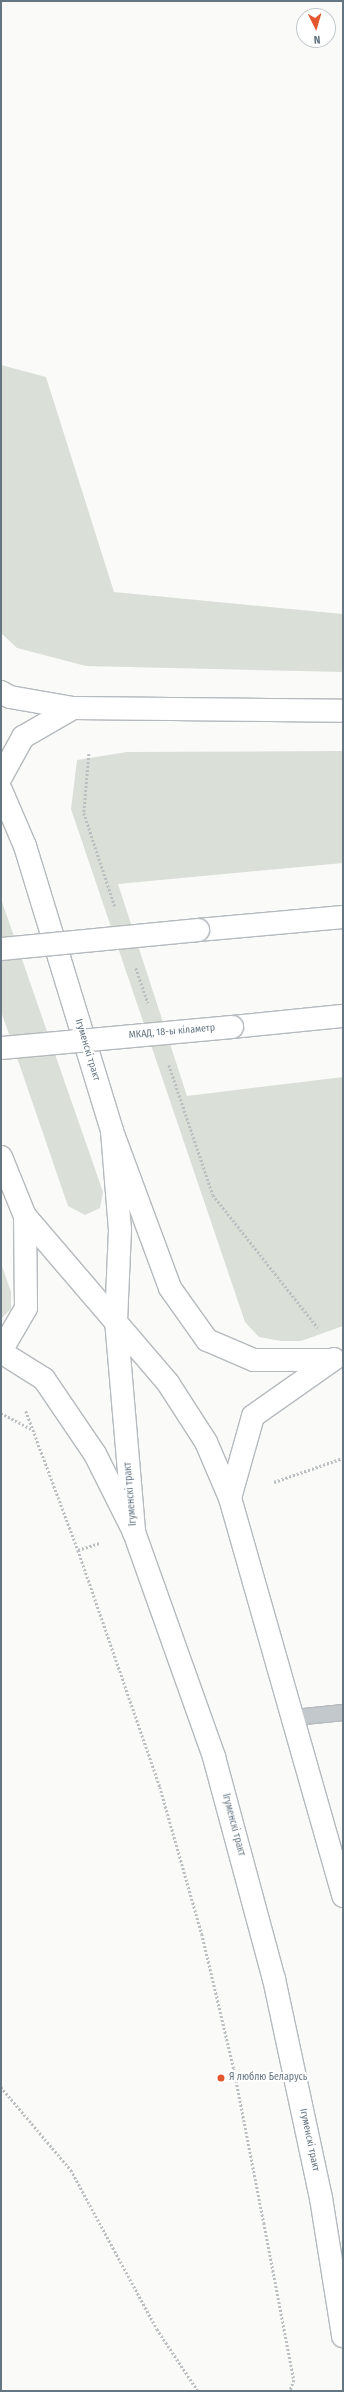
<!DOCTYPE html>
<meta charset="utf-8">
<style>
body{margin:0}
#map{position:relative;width:344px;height:2392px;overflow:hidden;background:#fafaf8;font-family:"Fira Sans Condensed",sans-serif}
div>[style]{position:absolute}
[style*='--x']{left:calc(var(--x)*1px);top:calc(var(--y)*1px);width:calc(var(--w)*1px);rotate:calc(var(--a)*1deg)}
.green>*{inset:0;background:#dadfd7}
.path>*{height:2.5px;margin-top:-1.25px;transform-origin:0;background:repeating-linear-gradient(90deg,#bbbfc2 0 2px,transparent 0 4px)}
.roads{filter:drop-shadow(1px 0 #b5babe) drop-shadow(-1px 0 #b5babe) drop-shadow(0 1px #b5babe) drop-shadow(0 -1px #b5babe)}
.service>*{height:15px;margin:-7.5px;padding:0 7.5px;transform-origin:7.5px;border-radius:7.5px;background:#c3c8cc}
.primary>*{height:22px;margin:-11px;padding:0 11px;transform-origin:11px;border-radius:11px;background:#fff}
.trunk>*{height:22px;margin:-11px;padding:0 11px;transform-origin:11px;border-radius:11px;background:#fff}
.bridges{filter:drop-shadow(1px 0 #b4b9bd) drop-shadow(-1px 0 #b4b9bd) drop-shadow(0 1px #b4b9bd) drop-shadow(0 -1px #b4b9bd)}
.trunk-bridge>*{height:22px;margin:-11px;padding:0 11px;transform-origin:11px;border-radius:11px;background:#fff}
.dots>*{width:11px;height:11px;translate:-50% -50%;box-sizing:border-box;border:2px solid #fff;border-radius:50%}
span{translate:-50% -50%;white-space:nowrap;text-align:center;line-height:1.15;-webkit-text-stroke:4px #fff;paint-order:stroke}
.street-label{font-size:10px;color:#657683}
.poi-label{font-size:10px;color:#657683}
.left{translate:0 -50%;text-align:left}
.frame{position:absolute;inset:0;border:2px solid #657683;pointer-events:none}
.north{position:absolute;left:296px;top:8px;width:40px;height:40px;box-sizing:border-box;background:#fff;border:1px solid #c1c8cd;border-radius:50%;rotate:175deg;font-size:11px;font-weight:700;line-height:16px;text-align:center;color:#657683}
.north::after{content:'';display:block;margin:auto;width:14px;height:18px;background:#e4572e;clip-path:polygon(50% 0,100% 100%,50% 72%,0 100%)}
</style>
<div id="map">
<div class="green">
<div style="clip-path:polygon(1px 365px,46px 377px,114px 592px,343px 614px,343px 672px,86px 666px,17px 648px,1px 633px)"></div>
<div style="clip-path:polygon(343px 751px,343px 863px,118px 884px,187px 1096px,343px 1077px,343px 1326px,301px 1341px,281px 1341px,259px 1337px,245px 1322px,71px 809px,77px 760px,127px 752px)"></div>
<div style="clip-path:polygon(1px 899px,103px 1192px,100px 1208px,85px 1215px,68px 1206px,1px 1011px)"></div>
<div style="clip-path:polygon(1px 1263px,11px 1292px,11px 1309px,1px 1319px)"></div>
</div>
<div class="path">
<div style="--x:89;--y:754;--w:59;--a:94.8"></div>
<div style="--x:84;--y:813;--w:99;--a:71.7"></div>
<div style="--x:136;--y:968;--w:37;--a:71"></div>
<div style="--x:169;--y:1065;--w:137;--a:71.3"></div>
<div style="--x:213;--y:1195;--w:169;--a:51.7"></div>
<div style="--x:26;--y:1411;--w:148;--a:69.5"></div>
<div style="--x:78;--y:1550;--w:251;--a:70.9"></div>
<div style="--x:160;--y:1787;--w:153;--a:74.1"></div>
<div style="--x:202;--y:1934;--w:139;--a:76.7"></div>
<div style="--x:234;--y:2069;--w:157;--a:79"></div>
<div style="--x:264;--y:2223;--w:160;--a:79.2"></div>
<div style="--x:294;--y:2380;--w:12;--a:110"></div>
<div style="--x:1;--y:1413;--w:36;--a:28"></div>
<div style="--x:274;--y:1482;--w:73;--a:-19.2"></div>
<div style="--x:78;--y:1550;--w:22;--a:-18"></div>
<div style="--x:1;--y:2087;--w:109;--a:49.9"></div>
<div style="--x:71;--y:2170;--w:181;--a:61.6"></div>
<div style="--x:157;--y:2329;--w:74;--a:56.5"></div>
</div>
<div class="roads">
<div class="service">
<div style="--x:294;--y:1717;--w:49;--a:-5.8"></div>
</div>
<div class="primary">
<div style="--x:1;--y:790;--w:61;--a:66.8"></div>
<div style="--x:25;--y:846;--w:298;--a:73"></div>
<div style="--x:112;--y:1131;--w:99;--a:85.4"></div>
<div style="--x:120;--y:1230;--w:90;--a:92.5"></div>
<div style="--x:116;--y:1320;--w:213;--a:85.1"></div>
<div style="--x:134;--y:1532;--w:239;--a:70.4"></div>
<div style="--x:214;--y:1757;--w:230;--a:74.9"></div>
<div style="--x:274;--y:1979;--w:224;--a:77.9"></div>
<div style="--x:321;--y:2198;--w:140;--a:80.9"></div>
<div style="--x:1;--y:1157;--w:64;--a:67.9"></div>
<div style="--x:25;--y:1216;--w:220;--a:49.4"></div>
<div style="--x:168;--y:1383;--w:70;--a:57.2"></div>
<div style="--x:206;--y:1442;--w:61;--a:66.8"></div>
<div style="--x:230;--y:1498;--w:414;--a:74.1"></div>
</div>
<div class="trunk">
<div style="--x:1;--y:692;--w:10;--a:29"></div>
<div style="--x:10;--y:697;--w:64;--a:9.9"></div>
<div style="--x:73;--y:708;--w:270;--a:0.6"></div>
<div style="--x:1;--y:777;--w:46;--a:-61.2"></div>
<div style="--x:23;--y:737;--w:58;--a:-30.1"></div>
<div style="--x:198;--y:930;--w:146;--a:-5.1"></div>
<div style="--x:232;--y:1027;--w:112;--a:-5.7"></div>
<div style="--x:112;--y:1131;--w:167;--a:69.7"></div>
<div style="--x:170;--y:1288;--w:64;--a:54.6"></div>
<div style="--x:207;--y:1340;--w:51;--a:23.1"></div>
<div style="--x:254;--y:1360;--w:76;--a:0"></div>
<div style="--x:1;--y:1351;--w:50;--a:-59.8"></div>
<div style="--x:26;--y:1308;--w:92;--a:-90.6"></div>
<div style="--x:1;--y:1352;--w:51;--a:32.1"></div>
<div style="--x:44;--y:1379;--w:91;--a:55.8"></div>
<div style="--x:95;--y:1454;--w:87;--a:63.4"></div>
<div style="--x:230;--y:1498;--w:85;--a:-74.3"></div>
<div style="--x:253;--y:1416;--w:99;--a:-35.1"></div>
</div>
</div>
<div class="bridges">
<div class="trunk-bridge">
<div style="--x:1;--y:949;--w:198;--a:-5.5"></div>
<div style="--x:1;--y:1048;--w:232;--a:-5.2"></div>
</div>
</div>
<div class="dots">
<div style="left:221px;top:2078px;background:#e4572e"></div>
</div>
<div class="street-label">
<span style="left:172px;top:1032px;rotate:-5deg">МКАД, 18-ы кіламетр</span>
<span style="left:87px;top:1050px;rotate:73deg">Ігуменскі тракт</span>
<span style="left:131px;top:1494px;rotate:-95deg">Ігуменскі тракт</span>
<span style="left:233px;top:1825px;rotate:75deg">Ігуменскі тракт</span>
<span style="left:309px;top:2140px;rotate:78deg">Ігуменскі тракт</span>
</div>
<div class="poi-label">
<span class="left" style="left:229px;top:2078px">Я люблю Беларусь</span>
</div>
<div class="frame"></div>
<div class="north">N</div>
</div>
